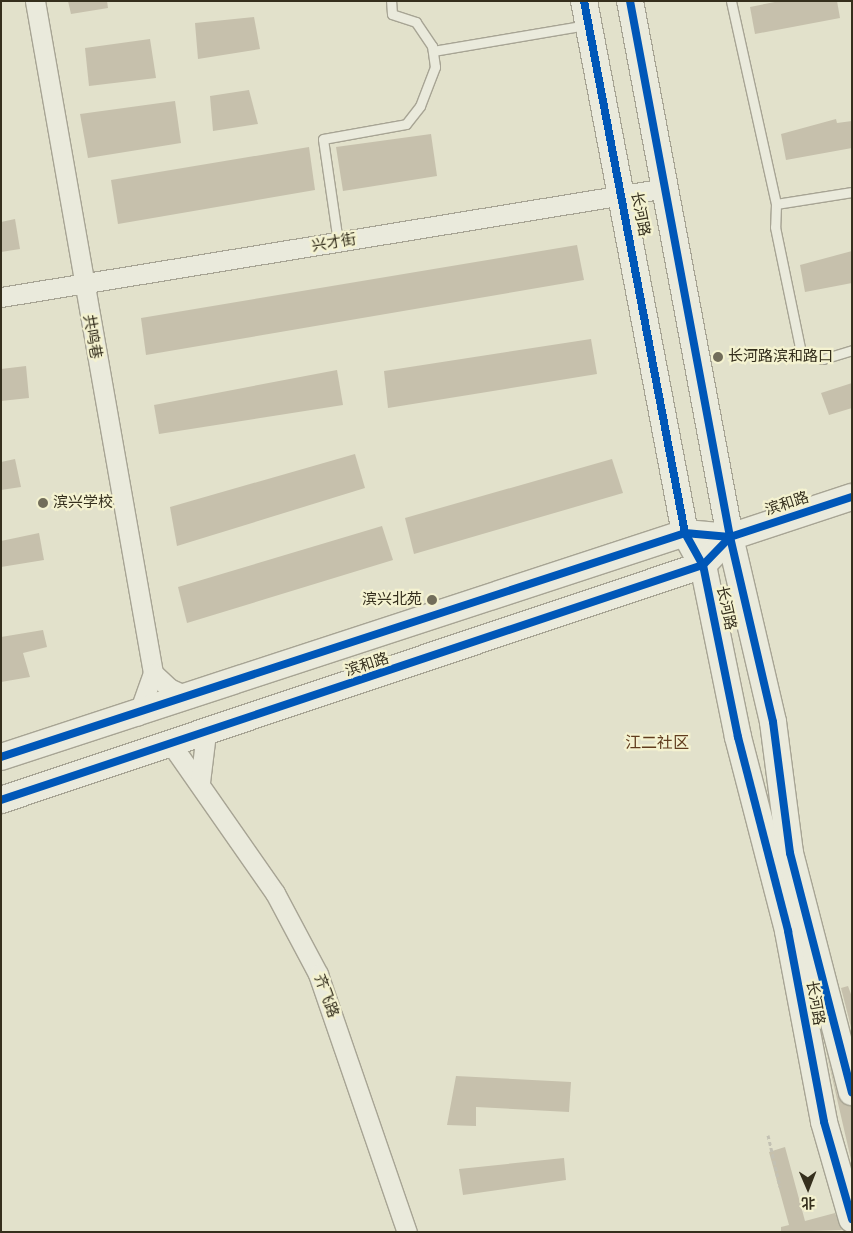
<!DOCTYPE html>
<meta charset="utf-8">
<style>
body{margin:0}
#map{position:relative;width:853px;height:1233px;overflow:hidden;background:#e2e1cb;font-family:"Crimson Pro","Noto Sans SC",serif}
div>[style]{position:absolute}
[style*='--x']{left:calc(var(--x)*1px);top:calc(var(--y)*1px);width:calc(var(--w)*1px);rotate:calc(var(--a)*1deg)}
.building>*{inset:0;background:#c6c0ac}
.path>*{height:3px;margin-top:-1.5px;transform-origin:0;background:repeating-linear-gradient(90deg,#c3c1b3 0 4px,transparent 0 6.5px)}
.roads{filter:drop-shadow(1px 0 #a7a494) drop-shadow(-1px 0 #a7a494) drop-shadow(0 1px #a7a494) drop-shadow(0 -1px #a7a494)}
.lane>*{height:9px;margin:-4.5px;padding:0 4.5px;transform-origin:4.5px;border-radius:4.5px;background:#eaeadc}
.street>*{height:19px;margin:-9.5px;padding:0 9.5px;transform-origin:9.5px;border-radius:9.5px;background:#eaeadc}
.secondary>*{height:26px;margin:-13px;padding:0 13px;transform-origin:13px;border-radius:13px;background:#eaeadc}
.cycleway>*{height:8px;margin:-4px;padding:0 4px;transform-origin:4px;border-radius:4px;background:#0057b8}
.dots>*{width:14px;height:14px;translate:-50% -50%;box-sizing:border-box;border:2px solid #f4f2d0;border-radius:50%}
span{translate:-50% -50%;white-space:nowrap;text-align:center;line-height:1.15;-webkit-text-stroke:4.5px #f4f2d0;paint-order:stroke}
.street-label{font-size:15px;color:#352f1d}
.poi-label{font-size:15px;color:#352f1d}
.left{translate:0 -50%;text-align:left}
.right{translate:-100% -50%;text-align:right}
.neighbourhood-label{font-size:16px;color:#603c1e}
.frame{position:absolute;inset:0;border:2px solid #352f1d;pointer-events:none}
.north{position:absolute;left:783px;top:1163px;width:50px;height:50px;-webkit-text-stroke:4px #f4f2d0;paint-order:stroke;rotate:179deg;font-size:14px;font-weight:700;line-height:20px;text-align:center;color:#352f1d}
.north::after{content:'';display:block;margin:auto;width:18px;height:22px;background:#352f1d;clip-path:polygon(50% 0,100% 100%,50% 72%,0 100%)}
</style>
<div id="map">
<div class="building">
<div style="clip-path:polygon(68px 1px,107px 1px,108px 8px,71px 14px)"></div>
<div style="clip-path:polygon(780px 1px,837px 1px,840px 18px,755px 34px,750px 7px)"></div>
<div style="clip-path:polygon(254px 17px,260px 49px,198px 59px,195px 23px)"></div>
<div style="clip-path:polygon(150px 39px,156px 78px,89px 86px,85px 48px)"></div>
<div style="clip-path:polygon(249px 90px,258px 124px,213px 131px,210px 96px)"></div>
<div style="clip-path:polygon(175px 101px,181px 143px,88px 158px,80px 114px)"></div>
<div style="clip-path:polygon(836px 119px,837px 123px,852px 121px,852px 148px,786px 160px,781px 134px)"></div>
<div style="clip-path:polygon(431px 134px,437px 176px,343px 191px,336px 147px)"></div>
<div style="clip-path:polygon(309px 147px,315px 190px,118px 224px,111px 180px)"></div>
<div style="clip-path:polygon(15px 219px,20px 249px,1px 252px,1px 222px)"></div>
<div style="clip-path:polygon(577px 245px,584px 280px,146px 355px,141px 318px)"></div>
<div style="clip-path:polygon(852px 251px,852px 283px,805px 292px,800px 265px)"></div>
<div style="clip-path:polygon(591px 339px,597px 374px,388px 408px,384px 371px)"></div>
<div style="clip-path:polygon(26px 366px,29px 398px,1px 401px,1px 369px)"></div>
<div style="clip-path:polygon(337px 370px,343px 405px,159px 434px,154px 405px)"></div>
<div style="clip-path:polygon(852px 383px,852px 408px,829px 415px,821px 393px)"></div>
<div style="clip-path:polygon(355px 454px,365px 488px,177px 546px,170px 507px)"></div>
<div style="clip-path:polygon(15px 459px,21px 487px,1px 490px,1px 462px)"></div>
<div style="clip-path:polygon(612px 459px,623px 493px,414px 554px,405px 518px)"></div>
<div style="clip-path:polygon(382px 526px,393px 560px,187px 623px,178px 587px)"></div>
<div style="clip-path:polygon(39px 533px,44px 560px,1px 567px,1px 541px)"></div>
<div style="clip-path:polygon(43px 630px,47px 647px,23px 653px,30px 677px,1px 682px,1px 637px)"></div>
<div style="clip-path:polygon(848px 986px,852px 997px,852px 1031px,841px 988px)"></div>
<div style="clip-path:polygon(826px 1051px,838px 1096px,852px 1107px,852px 1164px)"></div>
<div style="clip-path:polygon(456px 1076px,571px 1082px,569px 1112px,476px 1107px,476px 1126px,447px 1125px)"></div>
<div style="clip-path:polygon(785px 1147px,805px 1221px,835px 1213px,842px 1230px,781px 1232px,781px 1227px,789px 1225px,769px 1152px)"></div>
<div style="clip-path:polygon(564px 1158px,566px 1180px,463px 1195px,459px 1169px)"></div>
</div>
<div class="path">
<div style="--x:768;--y:1135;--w:53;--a:77"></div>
</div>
<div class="roads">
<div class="lane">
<div style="--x:731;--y:1;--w:208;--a:77.5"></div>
<div style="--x:776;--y:204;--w:23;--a:92"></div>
<div style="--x:775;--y:227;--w:128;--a:78.3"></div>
<div style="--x:801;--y:352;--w:23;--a:18"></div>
<div style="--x:823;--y:359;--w:30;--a:-17"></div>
<div style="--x:433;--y:51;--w:155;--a:-9.6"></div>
<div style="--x:776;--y:204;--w:77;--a:-9"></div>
<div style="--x:338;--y:242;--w:104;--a:-98.3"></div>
<div style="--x:323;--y:139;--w:84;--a:-10.2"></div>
<div style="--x:406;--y:124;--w:23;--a:-52"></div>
<div style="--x:420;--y:106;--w:42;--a:-69"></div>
<div style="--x:435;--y:67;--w:21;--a:-98"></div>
<div style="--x:432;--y:46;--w:29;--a:-124"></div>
<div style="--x:416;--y:22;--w:25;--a:-162"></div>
<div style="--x:392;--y:14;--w:13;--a:-94"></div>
</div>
<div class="street">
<div style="--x:35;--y:1;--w:682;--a:80.04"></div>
<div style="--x:153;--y:673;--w:45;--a:109.7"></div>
<div style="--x:1;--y:297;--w:674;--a:-9.31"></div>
<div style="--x:153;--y:673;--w:22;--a:43"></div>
<div style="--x:169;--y:688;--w:23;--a:25"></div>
<div style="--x:171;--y:744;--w:182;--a:55.1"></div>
<div style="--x:275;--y:893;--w:92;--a:62"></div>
<div style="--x:318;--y:974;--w:273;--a:71"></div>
<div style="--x:200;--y:782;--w:49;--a:-83"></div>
</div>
<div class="secondary">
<div style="--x:584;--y:1;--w:542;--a:79.25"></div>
<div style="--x:685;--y:533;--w:37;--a:61"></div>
<div style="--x:703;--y:565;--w:176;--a:78.5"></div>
<div style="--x:738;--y:737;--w:200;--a:75.5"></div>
<div style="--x:788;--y:931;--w:194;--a:79.3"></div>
<div style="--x:824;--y:1122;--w:101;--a:73.9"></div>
<div style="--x:630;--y:1;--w:545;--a:79.43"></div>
<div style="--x:730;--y:537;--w:190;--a:76.9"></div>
<div style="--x:773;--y:722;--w:132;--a:82.6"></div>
<div style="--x:790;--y:853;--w:247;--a:75.5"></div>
<div style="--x:1;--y:757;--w:720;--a:-18.13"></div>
<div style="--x:685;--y:533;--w:45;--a:5.1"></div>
<div style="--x:730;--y:537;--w:128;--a:-18.2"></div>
<div style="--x:1;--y:800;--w:740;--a:-18.51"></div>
<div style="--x:703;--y:565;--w:16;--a:-47"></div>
</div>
</div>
<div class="cycleway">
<div style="--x:584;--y:1;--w:542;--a:79.25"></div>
<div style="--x:685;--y:533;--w:37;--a:61"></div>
<div style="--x:703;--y:565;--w:176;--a:78.5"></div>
<div style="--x:738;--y:737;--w:200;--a:75.5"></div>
<div style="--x:788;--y:931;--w:194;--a:79.3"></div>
<div style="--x:824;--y:1122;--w:101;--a:73.9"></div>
<div style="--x:630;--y:1;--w:545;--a:79.43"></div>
<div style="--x:730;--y:537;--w:190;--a:76.9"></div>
<div style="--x:773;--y:722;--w:132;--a:82.6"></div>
<div style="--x:790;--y:853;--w:247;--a:75.5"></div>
<div style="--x:1;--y:757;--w:720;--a:-18.13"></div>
<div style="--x:685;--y:533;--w:45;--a:5.1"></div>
<div style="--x:730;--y:537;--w:128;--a:-18.2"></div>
<div style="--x:1;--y:800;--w:740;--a:-18.51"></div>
<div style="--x:703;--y:565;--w:39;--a:-46"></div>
</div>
<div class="dots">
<div style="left:718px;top:357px;background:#726d5a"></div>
<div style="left:43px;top:503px;background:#726d5a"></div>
<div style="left:432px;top:600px;background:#726d5a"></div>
</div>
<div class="street-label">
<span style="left:640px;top:214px;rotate:79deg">长河路</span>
<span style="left:334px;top:243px;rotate:-9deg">兴才街</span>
<span style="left:92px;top:337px;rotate:80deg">共鸣巷</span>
<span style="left:787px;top:504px;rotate:-18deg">滨和路</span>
<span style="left:726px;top:608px;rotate:78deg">长河路</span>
<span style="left:367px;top:665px;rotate:-18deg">滨和路</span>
<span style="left:326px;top:996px;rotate:70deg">齐飞路</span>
<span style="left:815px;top:1003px;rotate:80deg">长河路</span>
</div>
<div class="poi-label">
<span class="left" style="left:728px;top:357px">长河路滨和路口</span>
<span class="left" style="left:53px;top:503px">滨兴学校</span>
<span class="right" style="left:422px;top:600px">滨兴北苑</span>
</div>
<div class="neighbourhood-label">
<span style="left:657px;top:743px">江二社区</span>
</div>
<div class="frame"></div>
<div class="north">北</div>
</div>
